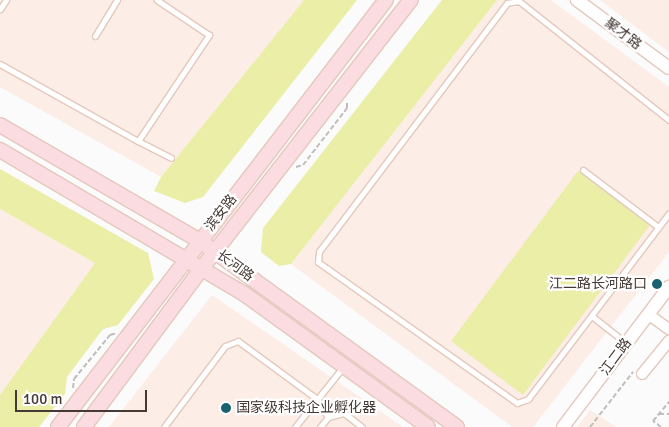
<!DOCTYPE html>
<meta charset="utf-8">
<style>
body{margin:0}
#map{position:relative;width:669px;height:427px;overflow:hidden;background:#fbfbfb;font-family:Signika,"Noto Sans SC",sans-serif}
div>[style]{position:absolute}
[style*='--x']{left:calc(var(--x)*1px);top:calc(var(--y)*1px);width:calc(var(--w)*1px);rotate:calc(var(--a)*1deg)}
.built>*{inset:0;background:#fcede7}
.green>*{inset:0;background:#eaeea6}
.path>*{height:2px;margin-top:-1px;transform-origin:0;background:repeating-linear-gradient(90deg,#c0bdbb 0 5px,transparent 0 7.5px)}
.roads{filter:drop-shadow(1px 0 #e4c8bc) drop-shadow(-1px 0 #e4c8bc) drop-shadow(0 1px #e4c8bc) drop-shadow(0 -1px #e4c8bc)}
.service>*{height:5px;margin:-2.5px;padding:0 2.5px;transform-origin:2.5px;border-radius:2.5px;background:#fff}
.minor>*{height:10px;margin:-5px;padding:0 5px;transform-origin:5px;border-radius:5px;background:#fff}
.tertiary>*{height:12px;margin:-6px;padding:0 6px;transform-origin:6px;border-radius:6px;background:#fff}
.secondary>*{height:14px;margin:-7px;padding:0 7px;transform-origin:7px;border-radius:7px;background:#fbdce1}
.dots>*{width:14px;height:14px;translate:-50% -50%;box-sizing:border-box;border:2px solid #fff;border-radius:50%}
span{translate:-50% -50%;white-space:nowrap;text-align:center;line-height:1.15;-webkit-text-stroke:4.5px #fff;paint-order:stroke}
.street-label{font-size:14px;color:#453a35}
.poi-label{font-size:14px;color:#453a35}
.right{translate:-100% -50%;text-align:right}
.left{translate:0 -50%;text-align:left}
.scale{position:absolute;left:15px;top:390px;width:132px;height:22px;box-sizing:border-box;border:2px solid #453a35;border-top:0;padding-left:6px;font-size:15px;line-height:18px;white-space:nowrap;color:#453a35;-webkit-text-stroke:4px #fff;paint-order:stroke}
</style>
<div id="map">
<div class="built">
<div style="clip-path:polygon(0 0,304px 0,161px 177px,0 87px)"></div>
<div style="clip-path:polygon(497px 0,551px 0,669px 87px,669px 252px,533px 427px,512px 427px,291px 264px)"></div>
<div style="clip-path:polygon(600px 0,669px 0,669px 52px)"></div>
<div style="clip-path:polygon(0 209px,95px 263px,0 395px)"></div>
<div style="clip-path:polygon(212px 295px,403px 427px,109px 427px)"></div>
<div style="clip-path:polygon(590px 410px,616px 427px,577px 427px)"></div>
</div>
<div class="green">
<div style="clip-path:polygon(304px 0,357px 0,203px 197px,185px 203px,154px 191px,161px 177px)"></div>
<div style="clip-path:polygon(442px 0,497px 0,291px 264px,279px 266px,261px 252px,263px 228px)"></div>
<div style="clip-path:polygon(0 169px,148px 253px,154px 279px,118px 325px,103px 329px,67px 377px,65px 394px,39px 427px,0 427px,0 395px,95px 263px,0 209px)"></div>
<div style="clip-path:polygon(578px 171px,650px 225px,523px 395px,451px 341px)"></div>
</div>
<div class="path">
<div style="--x:296;--y:167;--w:7;--a:-16"></div>
<div style="--x:303;--y:165;--w:72;--a:-52.3"></div>
<div style="--x:347;--y:108;--w:8;--a:-90"></div>
<div style="--x:73;--y:388;--w:9;--a:-84"></div>
<div style="--x:74;--y:379;--w:57;--a:-50.7"></div>
<div style="--x:110;--y:335;--w:7;--a:-16"></div>
<div style="--x:659;--y:414;--w:10;--a:0"></div>
<div style="--x:590;--y:427;--w:70;--a:-52"></div>
<div style="--x:661;--y:427;--w:10;--a:-143"></div>
<div style="--x:653;--y:421;--w:25;--a:-50"></div>
</div>
<div class="roads">
<div class="service">
<div style="--x:0;--y:9;--w:11;--a:-56"></div>
<div style="--x:95;--y:36;--w:42;--a:-58.6"></div>
<div style="--x:0;--y:64;--w:158;--a:29.2"></div>
<div style="--x:138;--y:141;--w:128;--a:-56.2"></div>
<div style="--x:209;--y:35;--w:63;--a:-146.1"></div>
<div style="--x:669;--y:120;--w:191;--a:-141.6"></div>
<div style="--x:519;--y:1;--w:12;--a:171"></div>
<div style="--x:507;--y:3;--w:312;--a:127.1"></div>
<div style="--x:319;--y:252;--w:10;--a:96"></div>
<div style="--x:318;--y:262;--w:244;--a:35.3"></div>
<div style="--x:517;--y:403;--w:12;--a:-20"></div>
<div style="--x:528;--y:399;--w:233;--a:-52.8"></div>
<div style="--x:138;--y:141;--w:37;--a:27"></div>
<div style="--x:583;--y:170;--w:94;--a:37.2"></div>
<div style="--x:593;--y:317;--w:42;--a:38.2"></div>
<div style="--x:164;--y:427;--w:101;--a:-53"></div>
<div style="--x:225;--y:346;--w:14;--a:-21"></div>
<div style="--x:238;--y:341;--w:98;--a:36.3"></div>
<div style="--x:317;--y:399;--w:21;--a:59"></div>
<div style="--x:295;--y:427;--w:77;--a:-51.3"></div>
<div style="--x:320;--y:427;--w:13;--a:-51"></div>
<div style="--x:328;--y:417;--w:16;--a:-14"></div>
<div style="--x:344;--y:413;--w:23;--a:38"></div>
</div>
<div class="minor">
<div style="--x:648;--y:314;--w:26;--a:36"></div>
<div style="--x:642;--y:374;--w:43;--a:-50.7"></div>
</div>
<div class="tertiary">
<div style="--x:577;--y:0;--w:114;--a:36.5"></div>
<div style="--x:563;--y:427;--w:176;--a:-52.9"></div>
</div>
<div class="secondary">
<div style="--x:0;--y:125;--w:231;--a:30.1"></div>
<div style="--x:200;--y:241;--w:317;--a:35.9"></div>
<div style="--x:0;--y:150;--w:282;--a:30.5"></div>
<div style="--x:243;--y:293;--w:228;--a:35.9"></div>
<div style="--x:58;--y:427;--w:538;--a:-52.47"></div>
<div style="--x:84;--y:427;--w:198;--a:-53.4"></div>
<div style="--x:202;--y:268;--w:340;--a:-52.1"></div>
</div>
</div>
<div class="dots">
<div style="left:657px;top:284px;background:#17626e"></div>
<div style="left:226px;top:408px;background:#17626e"></div>
</div>
<div class="street-label">
<span style="left:623px;top:34px;rotate:37deg">聚才路</span>
<span style="left:221px;top:213px;rotate:-52deg">滨安路</span>
<span style="left:235px;top:266px;rotate:36deg">长河路</span>
<span style="left:616px;top:357px;rotate:-53deg">江二路</span>
</div>
<div class="poi-label">
<span class="right" style="left:647px;top:284px">江二路长河路口</span>
<span class="left" style="left:236px;top:408px">国家级科技企业孵化器</span>
</div>
<div class="scale">100 m</div>
</div>
